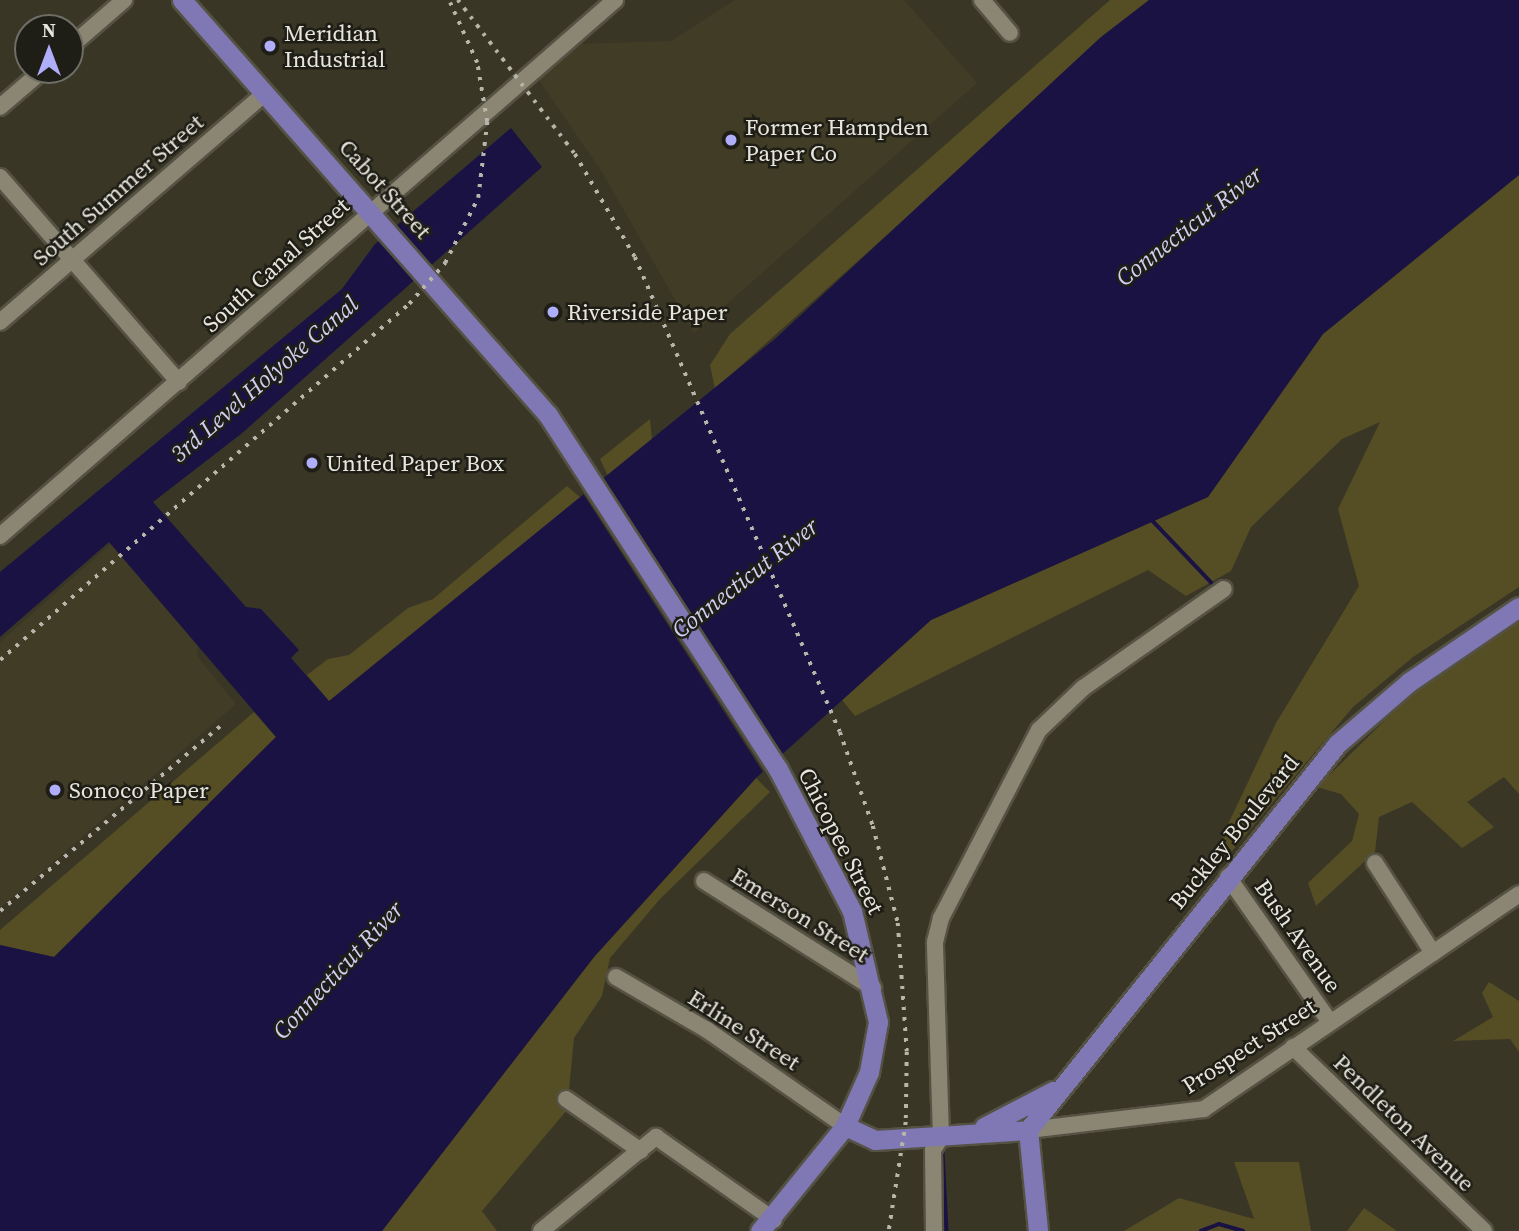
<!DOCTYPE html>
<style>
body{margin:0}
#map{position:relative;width:1519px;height:1231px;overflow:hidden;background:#393626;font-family:"Source Serif 4",serif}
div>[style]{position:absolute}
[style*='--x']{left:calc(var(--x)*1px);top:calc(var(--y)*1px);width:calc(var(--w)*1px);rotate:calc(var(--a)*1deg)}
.built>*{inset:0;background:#413c25}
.green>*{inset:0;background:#554d24}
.water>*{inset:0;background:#1a1243}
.pier>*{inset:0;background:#393626}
.stream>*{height:3.5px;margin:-1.75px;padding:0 1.75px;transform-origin:1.75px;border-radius:1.75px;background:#1a1243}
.roads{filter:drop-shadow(2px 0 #555244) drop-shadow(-2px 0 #555244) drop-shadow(0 2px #555244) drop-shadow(0 -2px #555244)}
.minor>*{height:16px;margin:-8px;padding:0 8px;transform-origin:8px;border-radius:8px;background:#8a8673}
.major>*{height:19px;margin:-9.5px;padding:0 9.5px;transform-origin:9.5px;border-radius:9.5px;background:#7f78b4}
.rail>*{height:3.5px;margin-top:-1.75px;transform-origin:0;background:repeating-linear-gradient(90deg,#b8b6aa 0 3.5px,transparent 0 10.5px)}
.dots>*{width:19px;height:19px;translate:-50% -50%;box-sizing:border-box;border:4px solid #1f1e16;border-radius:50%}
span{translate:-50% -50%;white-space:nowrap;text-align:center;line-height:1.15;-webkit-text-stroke:5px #1f1e16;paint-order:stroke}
.poi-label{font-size:23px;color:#e8e6dc}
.left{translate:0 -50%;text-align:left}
.street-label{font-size:23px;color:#e8e6dc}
.water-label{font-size:24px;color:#cecff2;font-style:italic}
.north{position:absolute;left:14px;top:14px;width:70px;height:70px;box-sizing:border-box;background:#1f1e16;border:2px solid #6f6e65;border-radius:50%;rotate:0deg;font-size:19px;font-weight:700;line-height:28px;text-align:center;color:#e8e6dc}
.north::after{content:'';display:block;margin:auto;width:24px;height:32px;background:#afaefa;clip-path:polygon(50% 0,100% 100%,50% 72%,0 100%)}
</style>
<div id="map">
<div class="built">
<div style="clip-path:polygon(735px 0,904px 0,977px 83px,694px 333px,602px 172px,539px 80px,581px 44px,671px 41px)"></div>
<div style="clip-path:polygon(112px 543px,200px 638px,197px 656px,236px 704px,0 908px,0 642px)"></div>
</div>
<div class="green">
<div style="clip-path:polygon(1110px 0,1149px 0,715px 389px,710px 365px,730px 334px)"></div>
<div style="clip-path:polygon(1519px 175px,1519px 587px,1413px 657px,1353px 707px,1232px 851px,1221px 839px,1276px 723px,1359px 586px,1338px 509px,1380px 422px,1342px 439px,1251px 527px,1231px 571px,1186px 596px,1148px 570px,855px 716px,842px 700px,931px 620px,1208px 497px,1323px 334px)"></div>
<div style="clip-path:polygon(650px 419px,652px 440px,608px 476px,600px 459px)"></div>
<div style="clip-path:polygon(567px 486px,581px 498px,356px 683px,329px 701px,307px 675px,328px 659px,349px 655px,408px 608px,433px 599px)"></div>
<div style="clip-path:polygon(1519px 619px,1519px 794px,1504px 777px,1467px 802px,1494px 827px,1462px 848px,1412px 802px,1379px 817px,1375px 852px,1316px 906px,1308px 883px,1352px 841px,1359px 814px,1341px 794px,1317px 787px,1426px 680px)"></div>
<div style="clip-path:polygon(254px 712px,276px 737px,54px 957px,0 945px,0 930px)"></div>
<div style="clip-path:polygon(756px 778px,770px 792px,660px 899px,610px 958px,602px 996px,574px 1038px,567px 1110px,482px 1211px,497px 1231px,382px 1231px,594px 957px)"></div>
<div style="clip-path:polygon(1489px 982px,1519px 1001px,1519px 1052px,1510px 1039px,1453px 1041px,1493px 1017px,1482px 993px)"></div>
<div style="clip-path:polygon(1234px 1162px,1299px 1162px,1311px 1231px,1124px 1231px,1179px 1198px,1254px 1219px)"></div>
<div style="clip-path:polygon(1364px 1208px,1397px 1231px,1347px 1231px)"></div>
</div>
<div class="water">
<div style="clip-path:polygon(1149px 0,1519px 0,1519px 175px,1323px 334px,1208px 497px,931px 620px,756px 778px,594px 957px,382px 1231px,0 1231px,0 945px,54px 957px,276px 737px,109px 542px,0 637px,0 572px,342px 289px,375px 244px,511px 128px,542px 167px,241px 434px,153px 502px,246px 607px,261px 609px,299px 650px,291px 658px,329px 701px,776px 338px,1101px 37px)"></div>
</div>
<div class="pier">
<div style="clip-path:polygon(601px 477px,783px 758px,765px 775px,582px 492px)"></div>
</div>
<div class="stream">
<div style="--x:1152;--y:520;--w:86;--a:46.4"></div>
<div style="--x:943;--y:1152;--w:79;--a:87.1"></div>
<div style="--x:1201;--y:1231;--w:19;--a:-21"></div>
<div style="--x:1219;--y:1224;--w:25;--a:16"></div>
</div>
<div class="roads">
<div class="minor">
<div style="--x:982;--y:0;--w:43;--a:49.7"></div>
<div style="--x:70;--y:47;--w:72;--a:-41"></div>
<div style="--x:0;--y:107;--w:57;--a:-40.7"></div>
<div style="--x:0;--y:177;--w:272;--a:48.9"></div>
<div style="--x:0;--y:322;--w:350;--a:-40.8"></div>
<div style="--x:0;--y:536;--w:816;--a:-41.07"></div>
<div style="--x:1375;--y:863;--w:107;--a:57.2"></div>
<div style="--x:1228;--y:877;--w:177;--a:54.9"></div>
<div style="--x:704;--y:881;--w:200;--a:32.3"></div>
<div style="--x:616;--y:977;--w:105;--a:30.2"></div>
<div style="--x:707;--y:1030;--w:168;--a:34.8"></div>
<div style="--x:1293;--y:1047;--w:265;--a:43.9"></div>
<div style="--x:566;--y:1099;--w:91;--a:34.7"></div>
<div style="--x:1028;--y:1130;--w:177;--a:-6.8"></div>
<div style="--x:1204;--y:1109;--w:381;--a:-34.3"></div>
<div style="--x:541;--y:1231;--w:149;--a:-39.3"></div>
<div style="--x:656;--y:1137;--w:144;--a:35.1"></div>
<div style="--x:934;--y:1231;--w:81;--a:-90.7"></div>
<div style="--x:933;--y:1150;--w:15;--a:-58"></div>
<div style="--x:941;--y:1137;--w:195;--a:-91.8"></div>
<div style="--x:935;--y:942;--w:25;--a:-76"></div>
<div style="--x:941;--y:918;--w:212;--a:-62.5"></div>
<div style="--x:1039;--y:730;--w:61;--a:-43.7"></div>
<div style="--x:1083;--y:688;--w:172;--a:-35.1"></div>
</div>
<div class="major">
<div style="--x:182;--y:0;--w:553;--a:48.59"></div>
<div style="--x:548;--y:415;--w:422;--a:57"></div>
<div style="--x:778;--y:769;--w:160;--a:62.5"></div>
<div style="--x:852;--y:911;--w:114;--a:76.8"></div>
<div style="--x:878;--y:1022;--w:51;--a:100.2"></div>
<div style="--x:869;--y:1072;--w:59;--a:114"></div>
<div style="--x:845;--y:1126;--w:135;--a:129"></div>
<div style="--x:845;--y:1126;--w:33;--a:25"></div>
<div style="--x:875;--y:1140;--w:153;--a:-3.7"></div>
<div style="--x:984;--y:1127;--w:78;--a:-27.6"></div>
<div style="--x:1028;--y:1130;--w:494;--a:-51.3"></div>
<div style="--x:1337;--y:744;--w:95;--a:-40.7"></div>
<div style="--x:1409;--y:682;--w:133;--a:-34.3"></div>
<div style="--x:1028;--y:1130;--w:101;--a:84.3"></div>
</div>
</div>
<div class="rail">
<div style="--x:458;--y:0;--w:193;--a:52.8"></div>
<div style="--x:575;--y:154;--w:119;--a:59.8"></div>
<div style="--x:635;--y:257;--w:517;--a:66.66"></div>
<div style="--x:840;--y:732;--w:100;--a:70.7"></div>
<div style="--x:873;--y:826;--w:100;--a:75.5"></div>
<div style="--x:898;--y:923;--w:129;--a:86"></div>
<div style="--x:907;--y:1052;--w:70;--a:90.8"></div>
<div style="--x:906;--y:1122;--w:110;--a:98.9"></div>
<div style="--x:0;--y:660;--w:542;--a:-41.04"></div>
<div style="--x:409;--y:304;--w:55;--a:-48.7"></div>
<div style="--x:445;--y:263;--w:73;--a:-63.1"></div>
<div style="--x:478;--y:198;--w:77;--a:-83.2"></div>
<div style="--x:487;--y:122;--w:60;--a:-99.6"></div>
<div style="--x:477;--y:63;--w:66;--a:-114.2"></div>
<div style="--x:0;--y:911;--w:290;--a:-40"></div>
</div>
<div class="dots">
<div style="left:270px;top:46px;background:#afaefa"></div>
<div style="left:731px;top:140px;background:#afaefa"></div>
<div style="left:553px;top:312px;background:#afaefa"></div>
<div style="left:312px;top:463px;background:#afaefa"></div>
<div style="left:55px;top:790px;background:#afaefa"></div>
</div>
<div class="poi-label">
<span class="left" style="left:284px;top:46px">Meridian<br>Industrial</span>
<span class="left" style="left:745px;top:140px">Former Hampden<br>Paper Co</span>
<span class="left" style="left:567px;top:312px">Riverside Paper</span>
<span class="left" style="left:326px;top:463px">United Paper Box</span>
<span class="left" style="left:69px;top:790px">Sonoco Paper</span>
</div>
<div class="street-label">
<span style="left:385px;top:189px;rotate:48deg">Cabot Street</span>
<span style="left:118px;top:190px;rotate:-41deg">South Summer Street</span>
<span style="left:276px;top:265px;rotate:-42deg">South Canal Street</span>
<span style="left:1234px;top:832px;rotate:-51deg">Buckley Boulevard</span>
<span style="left:841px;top:841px;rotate:63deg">Chicopee Street</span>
<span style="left:800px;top:915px;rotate:32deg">Emerson Street</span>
<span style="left:1298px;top:936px;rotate:55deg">Bush Avenue</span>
<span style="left:744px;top:1030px;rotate:33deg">Erline Street</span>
<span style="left:1249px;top:1046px;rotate:-33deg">Prospect Street</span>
<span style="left:1404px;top:1123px;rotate:44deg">Pendleton Avenue</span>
</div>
<div class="water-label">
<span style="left:1189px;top:226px;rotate:-38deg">Connecticut River</span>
<span style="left:264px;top:379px;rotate:-41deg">3rd Level Holyoke Canal</span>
<span style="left:745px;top:578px;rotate:-38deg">Connecticut River</span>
<span style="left:338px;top:970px;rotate:-47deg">Connecticut River</span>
</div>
<div class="north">N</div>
</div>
